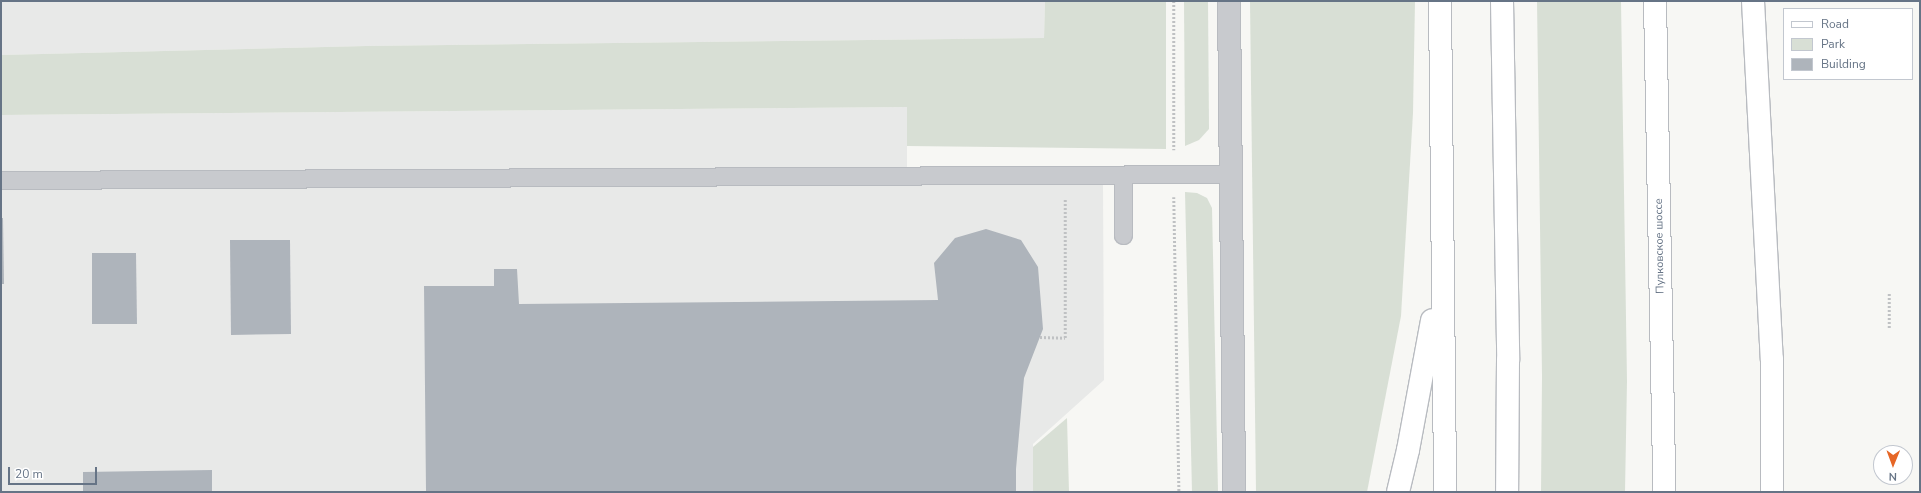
<!DOCTYPE html>
<meta charset="utf-8">
<style>
body{margin:0}
#map{position:relative;width:1921px;height:493px;overflow:hidden;background:#f7f7f4;font-family:"Nunito Sans",sans-serif}
div>[style]{position:absolute}
[style*='--x']{left:calc(var(--x)*1px);top:calc(var(--y)*1px);width:calc(var(--w)*1px);rotate:calc(var(--a)*1deg)}
.built>*{inset:0;background:#e8e9e8}
.green>*{inset:0;background:#d8dfd5}
.building>*{inset:0;background:#aeb4bb}
.path>*{height:2.5px;margin-top:-1.25px;transform-origin:0;background:repeating-linear-gradient(90deg,#bfc1c3 0 2px,transparent 0 4px)}
.roads{filter:drop-shadow(1px 0 #b8bbc0) drop-shadow(-1px 0 #b8bbc0) drop-shadow(0 1px #b8bbc0) drop-shadow(0 -1px #b8bbc0)}
.lane>*{height:17px;margin:-8.5px;padding:0 8.5px;transform-origin:8.5px;border-radius:8.5px;background:#c8cace}
.street>*{height:22px;margin:-11px;padding:0 11px;transform-origin:11px;border-radius:11px;background:#c8cace}
.primary>*{height:22px;margin:-11px;padding:0 11px;transform-origin:11px;border-radius:11px;background:#fff}
.highway>*{height:22px;margin:-11px;padding:0 11px;transform-origin:11px;border-radius:11px;background:#fff}
span{translate:-50% -50%;white-space:nowrap;text-align:center;line-height:1.15;-webkit-text-stroke:4px #fff;paint-order:stroke}
.street-label{font-size:11px;color:#667486}
.frame{position:absolute;inset:0;border:2px solid #667486;pointer-events:none}
.legend{position:absolute;left:1783px;top:8px;width:130px;height:72px;box-sizing:border-box;background:#fff;border:1px solid #c2c7cf;margin:0;padding:5px 7px;list-style:none;font-size:12px;color:#667486}
.legend li{display:flex;align-items:center;gap:8px;height:20px}
.legend b{width:20px;border:1px solid #c2c7cf}
.north{position:absolute;left:1873px;top:445px;width:40px;height:40px;box-sizing:border-box;background:#fff;border:1px solid #c2c7cf;border-radius:50%;rotate:181deg;font-size:11px;font-weight:700;line-height:16px;text-align:center;color:#667486}
.north::after{content:'';display:block;margin:auto;width:14px;height:18px;background:#e66626;clip-path:polygon(50% 0,100% 100%,50% 72%,0 100%)}
.scale{position:absolute;left:8px;top:467px;width:89px;height:18px;box-sizing:border-box;border:2px solid #667486;border-top:0;padding-left:5px;font-size:12px;line-height:14px;white-space:nowrap;color:#667486;-webkit-text-stroke:3px #fff;paint-order:stroke}
</style>
<div id="map">
<div class="built">
<div style="clip-path:polygon(1px 1px,1045px 1px,1044px 38px,366px 46px,1px 55px)"></div>
<div style="clip-path:polygon(907px 107px,907px 176px,1103px 182px,1104px 380px,1033px 444px,1033px 492px,1px 492px,1px 115px)"></div>
</div>
<div class="green">
<div style="clip-path:polygon(1045px 1px,1166px 1px,1166px 149px,907px 146px,907px 107px,1px 115px,1px 55px,366px 46px,1044px 38px)"></div>
<div style="clip-path:polygon(1184px 1px,1208px 1px,1209px 129px,1199px 140px,1185px 146px)"></div>
<div style="clip-path:polygon(1250px 1px,1415px 1px,1413px 113px,1401px 316px,1367px 492px,1256px 492px)"></div>
<div style="clip-path:polygon(1537px 1px,1621px 1px,1627px 381px,1625px 492px,1541px 492px,1542px 376px)"></div>
<div style="clip-path:polygon(1185px 192px,1197px 193px,1207px 198px,1212px 208px,1218px 492px,1192px 492px)"></div>
<div style="clip-path:polygon(1067px 418px,1069px 492px,1033px 492px,1033px 447px)"></div>
</div>
<div class="building">
<div style="clip-path:polygon(1px 218px,3px 218px,4px 284px,1px 284px)"></div>
<div style="clip-path:polygon(986px 229px,1021px 240px,1038px 267px,1043px 329px,1024px 378px,1016px 469px,1016px 492px,426px 492px,424px 286px,494px 286px,494px 269px,517px 269px,519px 304px,938px 300px,934px 263px,955px 238px)"></div>
<div style="clip-path:polygon(230px 240px,290px 240px,291px 334px,231px 335px)"></div>
<div style="clip-path:polygon(92px 253px,136px 253px,137px 324px,92px 324px)"></div>
<div style="clip-path:polygon(212px 470px,212px 492px,83px 492px,83px 472px)"></div>
</div>
<div class="path">
<div style="--x:1174;--y:1;--w:149;--a:90"></div>
<div style="--x:1174;--y:197;--w:295;--a:89"></div>
<div style="--x:1889;--y:328;--w:35;--a:-90"></div>
<div style="--x:1040;--y:337;--w:25;--a:2"></div>
<div style="--x:1065;--y:338;--w:140;--a:-90"></div>
</div>
<div class="roads">
<div class="lane">
<div style="--x:1;--y:180;--w:1230;--a:-0.28"></div>
<div style="--x:1123;--y:235;--w:60;--a:-90"></div>
</div>
<div class="street">
<div style="--x:1229;--y:1;--w:491;--a:89.4"></div>
</div>
<div class="primary">
<div style="--x:1502;--y:1;--w:359;--a:89"></div>
<div style="--x:1508;--y:360;--w:132;--a:90.4"></div>
</div>
<div class="highway">
<div style="--x:1440;--y:1;--w:491;--a:89.4"></div>
<div style="--x:1655;--y:1;--w:491;--a:88.9"></div>
<div style="--x:1753;--y:1;--w:359;--a:87"></div>
<div style="--x:1772;--y:359;--w:133;--a:90"></div>
<div style="--x:1398;--y:492;--w:43;--a:-76.6"></div>
<div style="--x:1408;--y:450;--w:132;--a:-79.5"></div>
</div>
</div>
<div class="street-label">
<span style="left:1660px;top:246px;rotate:-91deg">Пулковское шоссе</span>
</div>
<div class="frame"></div>
<ul class="legend">
<li><b style="height:5px;background:#fff"></b>Road</li>
<li><b style="height:11px;background:#d8dfd5"></b>Park</li>
<li><b style="height:11px;background:#aeb4bb"></b>Building</li>
</ul>
<div class="north">N</div>
<div class="scale">20 m</div>
</div>
